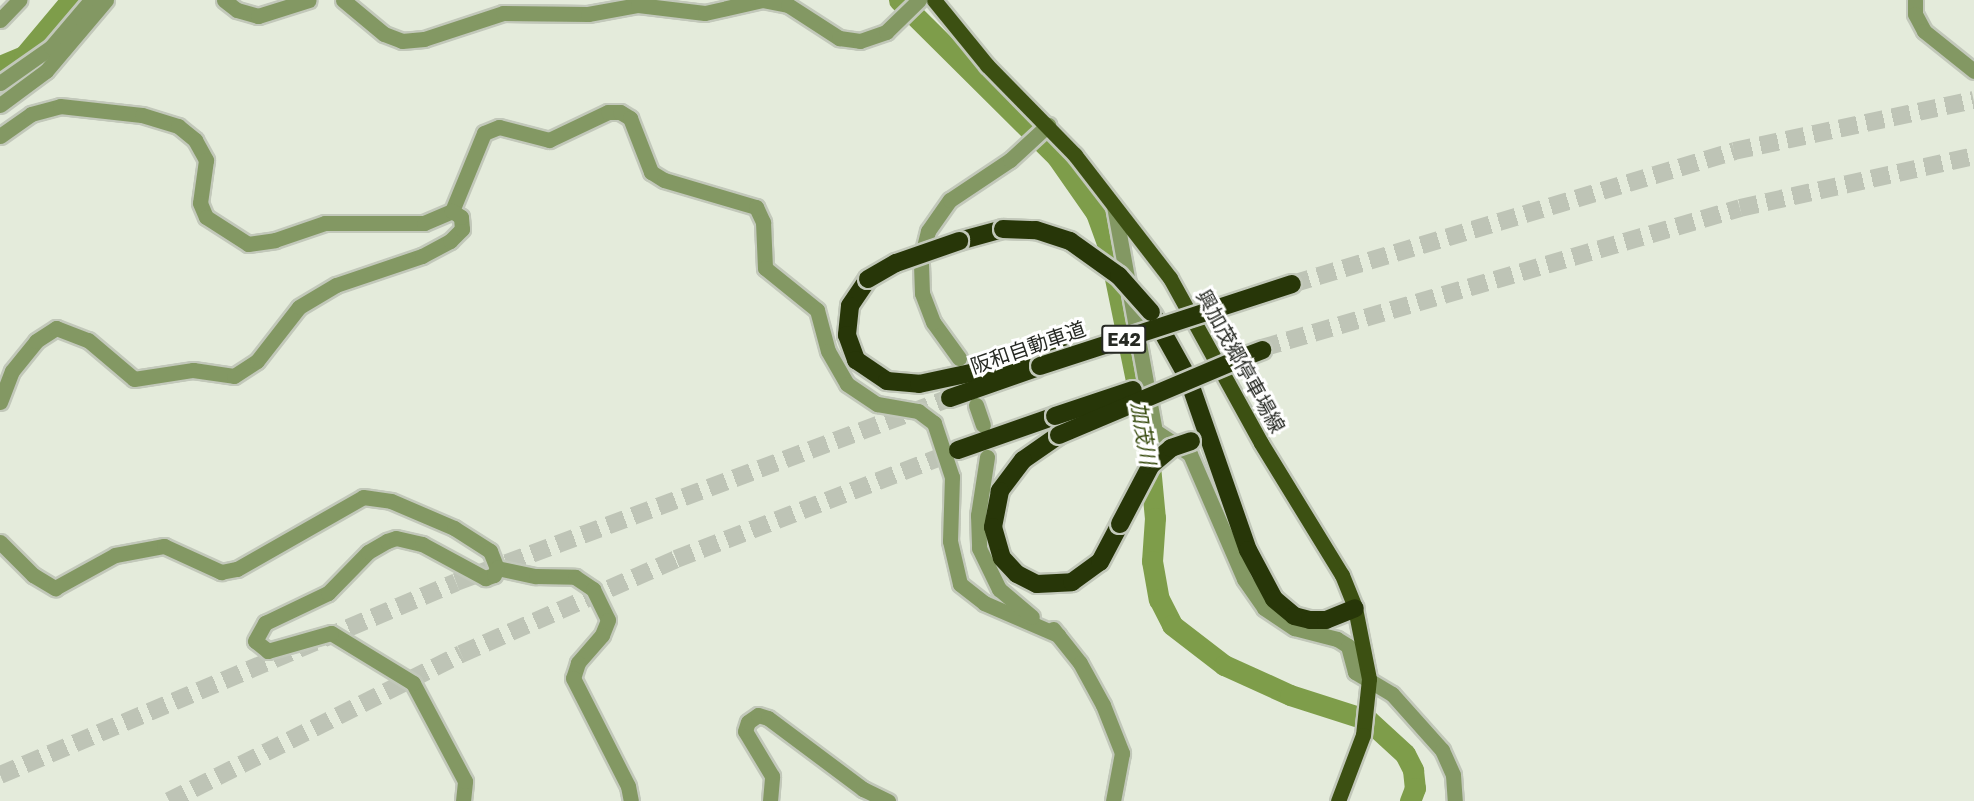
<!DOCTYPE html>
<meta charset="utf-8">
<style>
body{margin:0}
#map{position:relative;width:1974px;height:801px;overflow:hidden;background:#e4ebdb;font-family:"Golos Text","Noto Sans JP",sans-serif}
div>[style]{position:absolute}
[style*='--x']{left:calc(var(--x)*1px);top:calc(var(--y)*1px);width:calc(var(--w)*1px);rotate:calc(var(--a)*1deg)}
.river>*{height:21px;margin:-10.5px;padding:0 10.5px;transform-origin:10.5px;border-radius:10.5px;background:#7e9d4a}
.highway-tunnel>*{height:18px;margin-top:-9px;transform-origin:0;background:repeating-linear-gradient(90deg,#bec4b6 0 18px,transparent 0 27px)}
.roads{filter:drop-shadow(2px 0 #c2c8ba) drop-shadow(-2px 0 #c2c8ba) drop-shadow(0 2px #c2c8ba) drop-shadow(0 -2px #c2c8ba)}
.minor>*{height:15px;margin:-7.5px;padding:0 7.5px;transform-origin:7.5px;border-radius:7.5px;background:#839863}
.major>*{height:15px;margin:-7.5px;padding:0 7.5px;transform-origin:7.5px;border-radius:7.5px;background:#3c5012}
.highway>*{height:18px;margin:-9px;padding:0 9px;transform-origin:9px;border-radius:9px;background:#273608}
.bridges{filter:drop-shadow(2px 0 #c2c8ba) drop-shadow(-2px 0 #c2c8ba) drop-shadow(0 2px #c2c8ba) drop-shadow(0 -2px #c2c8ba)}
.highway-bridge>*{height:18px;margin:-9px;padding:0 9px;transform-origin:9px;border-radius:9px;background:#273608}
span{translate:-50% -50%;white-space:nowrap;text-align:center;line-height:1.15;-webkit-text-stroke:6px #fff;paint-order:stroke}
.shield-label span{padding:2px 4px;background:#fff;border:2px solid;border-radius:4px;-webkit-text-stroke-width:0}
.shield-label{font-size:18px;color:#262923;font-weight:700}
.street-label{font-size:20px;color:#262923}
.water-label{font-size:21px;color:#374b0e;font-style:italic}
</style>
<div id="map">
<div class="river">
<div style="--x:899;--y:0;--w:223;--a:44.8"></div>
<div style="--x:1057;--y:157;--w:68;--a:55.1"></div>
<div style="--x:1096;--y:213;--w:38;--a:70"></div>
<div style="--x:1109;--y:249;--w:189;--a:78.4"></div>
<div style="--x:1147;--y:434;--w:84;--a:84.6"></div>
<div style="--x:1155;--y:518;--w:43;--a:94"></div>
<div style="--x:1152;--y:561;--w:39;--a:80"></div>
<div style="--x:1159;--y:599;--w:29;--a:63"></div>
<div style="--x:1172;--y:625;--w:66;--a:37.6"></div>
<div style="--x:1224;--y:665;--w:72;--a:24.4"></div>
<div style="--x:1290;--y:695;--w:82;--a:17.8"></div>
<div style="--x:1368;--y:720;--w:50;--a:42.6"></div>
<div style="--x:1405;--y:754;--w:18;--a:63"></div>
<div style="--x:1413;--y:770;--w:18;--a:84"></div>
<div style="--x:1415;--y:788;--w:14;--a:111"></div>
<div style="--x:0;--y:66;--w:26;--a:-23"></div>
<div style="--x:24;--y:56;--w:73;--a:-50"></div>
</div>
<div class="highway-tunnel">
<div style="--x:1292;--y:284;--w:462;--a:-16.7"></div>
<div style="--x:1734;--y:151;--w:245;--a:-12"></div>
<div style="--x:1262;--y:348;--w:498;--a:-16.3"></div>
<div style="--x:1740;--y:208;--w:240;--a:-12.5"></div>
<div style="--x:0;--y:775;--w:495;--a:-22.9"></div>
<div style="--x:456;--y:582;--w:527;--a:-20.43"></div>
<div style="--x:169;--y:801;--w:327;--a:-26.7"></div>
<div style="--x:461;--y:654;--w:235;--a:-23.8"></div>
<div style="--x:676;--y:559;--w:302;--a:-21.1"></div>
</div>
<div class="roads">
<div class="minor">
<div style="--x:224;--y:0;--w:16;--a:38"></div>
<div style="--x:237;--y:10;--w:22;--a:16"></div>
<div style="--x:258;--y:16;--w:53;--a:-17.4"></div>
<div style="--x:343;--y:0;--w:53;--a:39.7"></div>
<div style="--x:384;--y:34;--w:19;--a:21"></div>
<div style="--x:402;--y:41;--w:22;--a:-5"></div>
<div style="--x:424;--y:39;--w:83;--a:-18.2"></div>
<div style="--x:503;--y:13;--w:85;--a:0.7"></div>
<div style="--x:588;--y:14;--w:51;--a:-10.2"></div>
<div style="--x:638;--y:5;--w:67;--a:6.8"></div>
<div style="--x:705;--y:13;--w:58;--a:-12.8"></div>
<div style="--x:762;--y:0;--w:26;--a:11"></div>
<div style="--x:788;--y:5;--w:61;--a:32.9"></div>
<div style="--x:839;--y:38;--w:21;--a:8"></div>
<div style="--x:860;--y:41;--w:28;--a:-19"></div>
<div style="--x:886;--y:32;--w:46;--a:-44.1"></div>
<div style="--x:1915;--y:0;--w:14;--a:90"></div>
<div style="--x:1915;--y:14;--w:19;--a:62"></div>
<div style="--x:1924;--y:31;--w:64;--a:38.7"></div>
<div style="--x:0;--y:20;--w:28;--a:-46"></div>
<div style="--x:0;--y:83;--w:62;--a:-35.2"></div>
<div style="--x:51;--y:47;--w:62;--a:-49.6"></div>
<div style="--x:0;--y:105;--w:57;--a:-36.5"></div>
<div style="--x:46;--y:71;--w:93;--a:-49.8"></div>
<div style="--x:0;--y:136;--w:38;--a:-35"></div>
<div style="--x:31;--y:114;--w:30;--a:-15"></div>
<div style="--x:60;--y:106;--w:82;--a:6.3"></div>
<div style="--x:142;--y:115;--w:38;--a:17"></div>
<div style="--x:178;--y:126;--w:22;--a:39"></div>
<div style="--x:195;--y:140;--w:23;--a:61"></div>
<div style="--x:206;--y:160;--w:43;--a:97.9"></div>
<div style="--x:200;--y:203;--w:15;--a:67"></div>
<div style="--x:206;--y:217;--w:50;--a:32.7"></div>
<div style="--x:248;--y:244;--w:27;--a:-8"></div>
<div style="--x:275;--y:240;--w:53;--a:-18.8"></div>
<div style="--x:325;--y:223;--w:99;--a:0"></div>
<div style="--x:424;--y:223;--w:30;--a:-23"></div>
<div style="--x:452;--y:211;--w:84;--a:-67.7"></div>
<div style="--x:484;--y:133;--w:16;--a:-22"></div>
<div style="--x:499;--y:127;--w:52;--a:14.6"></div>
<div style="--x:549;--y:140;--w:65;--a:-25.4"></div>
<div style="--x:608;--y:112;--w:12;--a:0"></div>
<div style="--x:620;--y:112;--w:12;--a:31"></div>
<div style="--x:630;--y:118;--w:58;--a:68.7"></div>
<div style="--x:651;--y:172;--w:15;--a:32"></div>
<div style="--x:664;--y:180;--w:96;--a:16.4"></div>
<div style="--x:756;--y:207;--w:17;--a:65"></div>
<div style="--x:763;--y:222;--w:46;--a:87.5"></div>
<div style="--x:765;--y:268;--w:67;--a:38.9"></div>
<div style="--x:817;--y:310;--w:42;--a:75"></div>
<div style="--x:828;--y:351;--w:38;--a:60"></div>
<div style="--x:847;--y:384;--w:36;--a:34"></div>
<div style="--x:877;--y:404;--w:42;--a:9.7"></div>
<div style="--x:918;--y:411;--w:20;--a:37"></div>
<div style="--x:934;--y:423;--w:57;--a:71.6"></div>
<div style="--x:952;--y:477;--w:64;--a:91.8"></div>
<div style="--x:950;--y:541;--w:44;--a:76.9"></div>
<div style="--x:960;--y:584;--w:31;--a:38"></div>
<div style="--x:984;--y:603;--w:81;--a:23.4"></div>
<div style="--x:1114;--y:206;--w:229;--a:79.7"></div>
<div style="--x:1155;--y:431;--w:42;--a:33.3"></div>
<div style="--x:1190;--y:454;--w:136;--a:66.6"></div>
<div style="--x:1244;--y:579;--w:35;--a:55"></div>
<div style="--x:1264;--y:608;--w:36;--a:34"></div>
<div style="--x:1294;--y:628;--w:44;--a:14.3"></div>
<div style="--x:1337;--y:639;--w:13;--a:32"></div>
<div style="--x:1348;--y:646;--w:27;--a:75"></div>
<div style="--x:1355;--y:672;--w:43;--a:30.7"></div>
<div style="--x:1392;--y:694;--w:75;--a:48.2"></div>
<div style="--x:1442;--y:750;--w:27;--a:66"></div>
<div style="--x:1453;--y:775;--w:26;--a:86"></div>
<div style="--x:959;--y:358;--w:44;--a:-125.8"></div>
<div style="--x:933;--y:322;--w:31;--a:-111"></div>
<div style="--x:922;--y:293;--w:34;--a:-92"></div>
<div style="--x:921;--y:259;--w:29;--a:-76"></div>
<div style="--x:928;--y:231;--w:38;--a:-55"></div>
<div style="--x:950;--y:200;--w:72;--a:-33.7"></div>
<div style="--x:1010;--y:160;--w:52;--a:-42.6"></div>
<div style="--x:0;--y:402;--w:33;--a:-69"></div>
<div style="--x:12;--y:371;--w:38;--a:-51"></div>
<div style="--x:36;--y:341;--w:24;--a:-33"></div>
<div style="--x:56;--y:328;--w:34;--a:21"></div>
<div style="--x:88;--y:340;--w:60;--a:40.3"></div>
<div style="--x:134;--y:379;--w:60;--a:-8.7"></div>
<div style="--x:193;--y:370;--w:41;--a:8.3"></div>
<div style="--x:234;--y:376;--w:27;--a:-33"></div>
<div style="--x:257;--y:361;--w:68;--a:-52.1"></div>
<div style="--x:299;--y:307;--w:43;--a:-30.7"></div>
<div style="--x:336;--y:285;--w:91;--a:-18.6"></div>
<div style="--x:422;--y:256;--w:32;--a:-28"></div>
<div style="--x:450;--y:241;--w:17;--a:-45"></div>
<div style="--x:462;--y:229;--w:12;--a:-95"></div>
<div style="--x:461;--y:217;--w:11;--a:-146"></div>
<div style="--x:976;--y:405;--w:21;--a:71"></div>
<div style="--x:987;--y:457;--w:59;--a:98.8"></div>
<div style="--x:978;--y:515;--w:33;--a:88"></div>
<div style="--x:979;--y:548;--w:46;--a:64"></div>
<div style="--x:999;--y:589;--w:43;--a:40.3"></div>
<div style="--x:0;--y:542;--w:47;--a:45"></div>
<div style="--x:33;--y:575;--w:26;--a:31"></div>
<div style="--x:55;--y:588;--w:68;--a:-28.8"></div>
<div style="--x:115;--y:555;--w:50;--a:-10.4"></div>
<div style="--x:164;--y:546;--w:63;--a:24.5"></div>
<div style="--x:221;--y:572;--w:16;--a:-11"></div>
<div style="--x:237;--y:569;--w:145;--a:-29.7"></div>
<div style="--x:363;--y:497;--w:28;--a:8"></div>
<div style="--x:391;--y:501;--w:69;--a:23.2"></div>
<div style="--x:454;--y:528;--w:43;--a:32.6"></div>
<div style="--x:490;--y:551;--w:18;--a:68"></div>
<div style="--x:497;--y:568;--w:40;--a:12"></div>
<div style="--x:536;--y:576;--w:39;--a:1"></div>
<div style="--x:575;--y:577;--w:22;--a:34"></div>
<div style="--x:593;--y:589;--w:34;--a:64"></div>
<div style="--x:608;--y:620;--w:16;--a:112"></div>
<div style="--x:602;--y:635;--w:37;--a:131"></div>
<div style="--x:578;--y:663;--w:16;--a:108"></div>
<div style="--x:573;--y:678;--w:121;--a:63"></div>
<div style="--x:628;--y:786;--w:15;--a:79"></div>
<div style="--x:1053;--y:629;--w:43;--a:51.5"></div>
<div style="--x:1080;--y:663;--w:48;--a:61.3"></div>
<div style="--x:1103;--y:705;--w:52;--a:68.4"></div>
<div style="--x:1122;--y:753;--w:49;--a:100.6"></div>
<div style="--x:463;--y:801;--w:20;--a:-84"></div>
<div style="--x:465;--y:781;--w:111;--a:-118"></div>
<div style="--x:413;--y:683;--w:96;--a:-148.6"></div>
<div style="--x:331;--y:633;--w:66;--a:164.1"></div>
<div style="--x:268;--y:651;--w:16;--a:-142"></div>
<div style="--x:255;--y:641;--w:21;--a:-61"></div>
<div style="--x:265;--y:623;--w:70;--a:-25.5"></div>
<div style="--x:328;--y:593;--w:57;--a:-45.7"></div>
<div style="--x:368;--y:552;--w:22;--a:-30"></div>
<div style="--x:387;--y:541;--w:9;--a:-18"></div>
<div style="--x:396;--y:538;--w:27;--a:13"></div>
<div style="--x:422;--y:544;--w:72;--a:28.4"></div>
<div style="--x:485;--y:578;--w:9;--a:-18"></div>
<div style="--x:494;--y:575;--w:8;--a:-67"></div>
<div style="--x:770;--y:801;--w:25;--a:-85"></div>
<div style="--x:772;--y:776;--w:52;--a:-121"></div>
<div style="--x:745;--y:731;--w:9;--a:-72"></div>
<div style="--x:748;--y:722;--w:12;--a:-35"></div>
<div style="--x:758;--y:715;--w:10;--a:17"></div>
<div style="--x:768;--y:718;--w:119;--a:36.8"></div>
<div style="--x:863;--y:789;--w:28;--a:26"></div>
</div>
<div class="major">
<div style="--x:934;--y:0;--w:84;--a:50.8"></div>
<div style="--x:987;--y:65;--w:126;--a:45.6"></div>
<div style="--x:1075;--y:155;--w:155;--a:52.3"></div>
<div style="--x:1170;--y:278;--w:188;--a:61.1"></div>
<div style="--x:1261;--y:443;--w:155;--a:58.5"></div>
<div style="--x:1342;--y:575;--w:35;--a:68"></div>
<div style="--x:1355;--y:608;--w:72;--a:78.8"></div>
<div style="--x:1369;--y:679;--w:56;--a:96.1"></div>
<div style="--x:1363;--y:735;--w:71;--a:110.7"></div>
</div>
<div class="highway">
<div style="--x:959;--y:241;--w:46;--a:-15.3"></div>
<div style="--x:868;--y:279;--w:32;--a:124"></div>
<div style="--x:850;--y:306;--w:29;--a:96"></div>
<div style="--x:847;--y:335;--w:27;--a:70"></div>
<div style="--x:856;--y:360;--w:37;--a:34"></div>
<div style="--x:887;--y:381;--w:32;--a:5"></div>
<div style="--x:919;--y:384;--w:148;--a:-12.1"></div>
<div style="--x:1209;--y:311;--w:87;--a:-18"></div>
<div style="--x:1153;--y:315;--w:72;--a:60.9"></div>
<div style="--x:1188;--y:378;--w:182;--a:70.8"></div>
<div style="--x:1248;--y:550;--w:55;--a:62"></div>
<div style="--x:1274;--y:599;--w:26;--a:40"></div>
<div style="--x:1294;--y:616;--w:16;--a:14"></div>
<div style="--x:1310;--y:620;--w:16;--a:0"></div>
<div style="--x:1326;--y:620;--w:31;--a:-22"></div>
<div style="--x:1239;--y:359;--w:25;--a:-21"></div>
<div style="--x:950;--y:398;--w:91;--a:-19.2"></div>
<div style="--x:1059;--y:435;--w:44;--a:145.2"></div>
<div style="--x:1023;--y:460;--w:39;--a:127"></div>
<div style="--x:1000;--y:491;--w:37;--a:101"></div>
<div style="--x:993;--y:527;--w:32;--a:74"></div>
<div style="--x:1002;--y:558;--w:22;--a:47"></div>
<div style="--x:1017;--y:574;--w:22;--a:27"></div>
<div style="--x:1037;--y:584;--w:35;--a:-3"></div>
<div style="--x:1072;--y:582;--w:34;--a:-36"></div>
<div style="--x:1100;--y:562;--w:43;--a:-62.2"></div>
<div style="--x:958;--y:450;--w:103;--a:-19.3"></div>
</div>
</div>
<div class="bridges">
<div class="highway-bridge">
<div style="--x:1003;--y:229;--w:33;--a:2"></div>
<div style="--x:1036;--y:230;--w:36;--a:18"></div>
<div style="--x:1070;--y:241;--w:60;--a:35.5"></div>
<div style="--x:1119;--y:276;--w:48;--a:48.4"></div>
<div style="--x:868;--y:279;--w:32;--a:-30"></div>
<div style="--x:896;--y:263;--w:67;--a:-19.2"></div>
<div style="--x:1040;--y:366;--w:178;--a:-18"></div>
<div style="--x:1055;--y:416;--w:82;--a:-18.4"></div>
<div style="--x:1059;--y:435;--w:195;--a:-22.9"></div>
<div style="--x:1120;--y:524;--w:67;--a:-62.3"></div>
<div style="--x:1151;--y:465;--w:26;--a:-40"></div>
<div style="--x:1171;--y:448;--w:21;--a:-19"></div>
</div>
</div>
<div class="shield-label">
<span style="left:1124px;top:339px">E42</span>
</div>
<div class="street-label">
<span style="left:1028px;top:347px;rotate:-19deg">阪和自動車道</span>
<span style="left:1241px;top:361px;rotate:61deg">興加茂郷停車場線</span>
</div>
<div class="water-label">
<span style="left:1144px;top:433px;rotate:81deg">加茂川</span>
</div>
</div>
